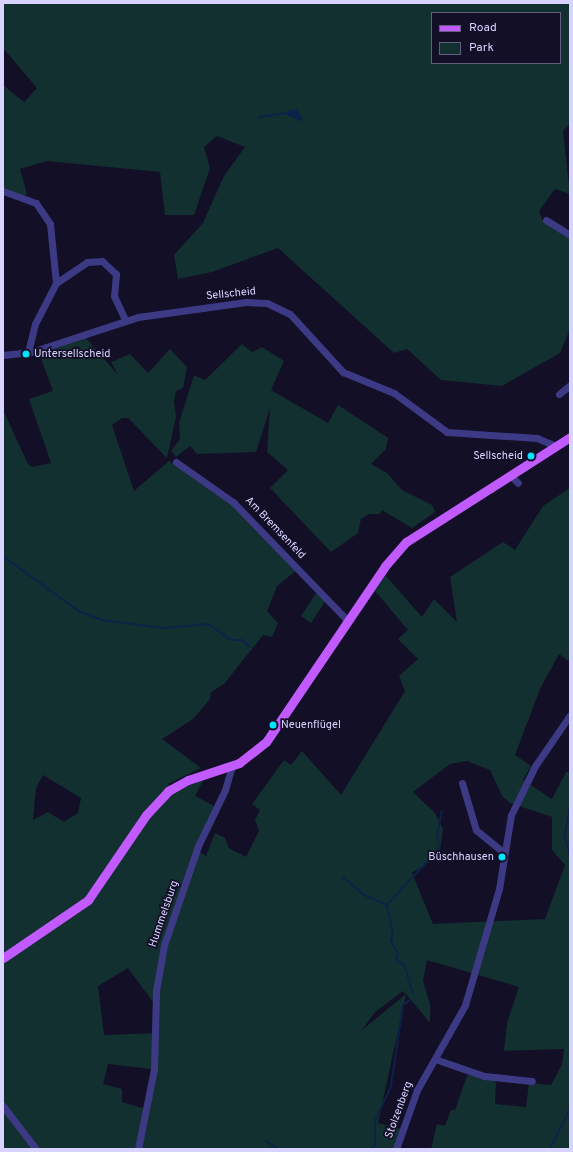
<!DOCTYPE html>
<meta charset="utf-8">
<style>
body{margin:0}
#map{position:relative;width:573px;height:1152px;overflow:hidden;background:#130f26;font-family:Overpass,sans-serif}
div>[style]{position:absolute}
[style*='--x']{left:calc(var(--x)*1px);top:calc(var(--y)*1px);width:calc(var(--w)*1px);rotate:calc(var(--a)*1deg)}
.green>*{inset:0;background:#12302f}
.water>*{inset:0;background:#0c2248}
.stream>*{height:1.5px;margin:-0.75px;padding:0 0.75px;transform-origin:0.75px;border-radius:0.75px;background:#0c2248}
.minor>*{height:7px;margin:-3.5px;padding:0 3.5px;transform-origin:3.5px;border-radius:3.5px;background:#3d3a85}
.major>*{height:9px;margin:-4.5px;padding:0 4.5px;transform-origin:4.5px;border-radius:4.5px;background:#c25bff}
.dots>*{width:11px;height:11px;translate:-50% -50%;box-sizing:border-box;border:2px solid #130f26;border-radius:50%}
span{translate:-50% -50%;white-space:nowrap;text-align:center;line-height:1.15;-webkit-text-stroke:3.5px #130f26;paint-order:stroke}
.street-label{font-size:11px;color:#d9d4ff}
.poi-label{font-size:11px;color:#d9d4ff}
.left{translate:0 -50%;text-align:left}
.right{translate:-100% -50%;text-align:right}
.frame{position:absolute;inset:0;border:4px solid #d9d4ff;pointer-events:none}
.legend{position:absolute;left:431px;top:12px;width:130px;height:52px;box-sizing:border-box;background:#130f26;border:1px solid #625e7d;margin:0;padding:5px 7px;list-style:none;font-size:12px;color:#d9d4ff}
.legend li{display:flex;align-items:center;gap:8px;height:20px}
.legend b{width:20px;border:1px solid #625e7d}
</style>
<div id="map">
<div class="green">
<div style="clip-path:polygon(evenodd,3px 3px,570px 3px,570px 124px,563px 131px,570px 194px,555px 189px,539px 211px,543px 221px,570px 238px,570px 329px,560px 353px,502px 386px,441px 380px,407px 349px,394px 353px,278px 248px,212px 272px,178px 279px,174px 255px,203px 223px,224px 176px,245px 147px,217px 136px,204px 147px,210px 168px,194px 215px,165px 215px,160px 172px,47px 161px,20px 169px,27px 194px,18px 199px,3px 195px,3px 85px,24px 102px,37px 88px,3px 48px,3px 3px,432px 13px,560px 13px,560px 63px,432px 63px,432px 13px)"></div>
<div style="clip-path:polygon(evenodd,86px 338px,118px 375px,111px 362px,130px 354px,148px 373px,170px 349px,187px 367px,183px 388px,176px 391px,174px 401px,176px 417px,167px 458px,128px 418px,122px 418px,112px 425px,134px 491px,169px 461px,232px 504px,297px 570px,277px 586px,267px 611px,278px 623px,272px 637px,263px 635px,224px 684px,211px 692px,210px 699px,193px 719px,162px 739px,201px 768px,168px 784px,175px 792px,204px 779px,195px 796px,216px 807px,198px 851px,206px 856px,215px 833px,225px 838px,229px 848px,246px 857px,259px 831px,255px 820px,260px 810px,252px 804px,284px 760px,291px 765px,302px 751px,341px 795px,405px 691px,399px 676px,418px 659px,398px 639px,408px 630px,375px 591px,385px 575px,422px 617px,434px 599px,457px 622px,450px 577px,503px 542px,515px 550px,543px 506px,570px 488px,570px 662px,559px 654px,540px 689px,515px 755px,531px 766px,523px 780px,552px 799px,566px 772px,570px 772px,570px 1149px,431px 1149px,437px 1124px,445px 1126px,451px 1110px,455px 1110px,468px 1073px,496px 1082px,495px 1104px,526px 1107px,529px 1083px,551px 1085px,562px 1064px,564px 1049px,504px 1051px,507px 1023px,519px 987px,427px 960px,423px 981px,430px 1004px,430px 1023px,406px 994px,378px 1123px,403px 1129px,396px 1149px,3px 1149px,3px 961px,90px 904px,144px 827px,137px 822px,86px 899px,3px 955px,3px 410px,28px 464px,32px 467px,51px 463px,29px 399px,53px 391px,39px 353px,86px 338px,467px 761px,490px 770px,502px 796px,510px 803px,552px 817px,552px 850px,565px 865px,545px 919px,433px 924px,412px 873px,439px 856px,443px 829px,435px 813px,413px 792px,450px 764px,467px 761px,86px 338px,43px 775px,81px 798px,78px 813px,64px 822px,48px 812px,33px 820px,36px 788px,43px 775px,86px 338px,128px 968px,158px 1009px,158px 1033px,104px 1035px,98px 986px,128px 968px,86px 338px,403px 991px,406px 994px,362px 1030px,375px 1012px,403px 991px,86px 338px,108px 1064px,151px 1069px,149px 1110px,122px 1102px,122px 1089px,103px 1084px,108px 1064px)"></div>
<div style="clip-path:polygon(242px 344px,252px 352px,262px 347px,284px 361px,271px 390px,328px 423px,338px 405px,388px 438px,386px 449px,371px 464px,387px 473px,402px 490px,432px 505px,435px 512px,412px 528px,382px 510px,380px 514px,369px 514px,361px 519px,358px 533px,331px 552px,270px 488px,288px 470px,267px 452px,270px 408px,256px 452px,197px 454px,190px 446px,176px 457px,171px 451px,180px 439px,179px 423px,194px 375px,205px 380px)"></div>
<div style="clip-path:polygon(316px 593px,326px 600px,311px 623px,301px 616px)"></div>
</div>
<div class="water">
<div style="clip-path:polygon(298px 109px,303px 122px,287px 115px,287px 111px)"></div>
</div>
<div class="stream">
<div style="--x:259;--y:117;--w:28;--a:-8"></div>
<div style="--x:3;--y:556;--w:94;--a:35.9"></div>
<div style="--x:79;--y:611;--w:26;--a:21"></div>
<div style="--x:103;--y:620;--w:62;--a:7.5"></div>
<div style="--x:164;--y:628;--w:45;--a:-5.1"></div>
<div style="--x:209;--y:624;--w:27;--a:36"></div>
<div style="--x:231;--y:640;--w:11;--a:0"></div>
<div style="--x:242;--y:640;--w:10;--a:37"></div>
<div style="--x:570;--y:810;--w:26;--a:101"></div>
<div style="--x:565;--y:836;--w:18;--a:74"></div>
<div style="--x:343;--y:877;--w:26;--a:40"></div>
<div style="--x:363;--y:894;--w:26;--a:25"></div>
<div style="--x:413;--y:994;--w:28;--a:-107"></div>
<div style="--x:405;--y:967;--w:12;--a:-138"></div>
<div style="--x:396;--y:959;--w:5;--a:-68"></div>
<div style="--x:398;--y:954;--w:16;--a:-117"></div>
<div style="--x:391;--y:940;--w:6;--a:-72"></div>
<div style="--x:393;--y:934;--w:30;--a:-102"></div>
<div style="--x:387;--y:905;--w:78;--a:-47.1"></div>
<div style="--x:440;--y:848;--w:12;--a:-104"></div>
<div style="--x:437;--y:836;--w:25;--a:-79"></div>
<div style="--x:266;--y:1141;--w:15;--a:32"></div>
<div style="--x:371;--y:1149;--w:6;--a:-45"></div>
<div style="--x:375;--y:1145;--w:24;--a:-90"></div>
<div style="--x:375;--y:1121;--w:38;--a:-65"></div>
<div style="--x:391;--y:1086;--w:82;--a:-81.6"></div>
<div style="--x:403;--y:1005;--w:9;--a:-36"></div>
<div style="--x:550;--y:1149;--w:45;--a:-63.4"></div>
</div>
<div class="minor">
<div style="--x:3;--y:191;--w:35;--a:20"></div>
<div style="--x:36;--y:203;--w:25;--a:56"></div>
<div style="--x:50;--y:224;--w:59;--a:84.2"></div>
<div style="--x:56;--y:283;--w:46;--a:117.1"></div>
<div style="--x:35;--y:324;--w:30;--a:104"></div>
<div style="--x:546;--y:220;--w:28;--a:32"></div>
<div style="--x:56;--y:283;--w:37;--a:-34"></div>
<div style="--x:87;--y:262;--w:15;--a:-4"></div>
<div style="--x:102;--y:261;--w:19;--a:43"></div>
<div style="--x:116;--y:274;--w:22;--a:95"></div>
<div style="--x:114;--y:296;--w:26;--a:65"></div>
<div style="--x:3;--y:355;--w:28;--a:-6"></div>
<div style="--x:31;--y:352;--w:113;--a:-18.1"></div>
<div style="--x:138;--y:317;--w:109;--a:-7.9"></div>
<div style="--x:246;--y:302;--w:21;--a:3"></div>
<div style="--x:267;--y:303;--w:25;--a:26"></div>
<div style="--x:290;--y:314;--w:79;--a:47.6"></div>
<div style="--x:343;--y:372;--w:55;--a:22.4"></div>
<div style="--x:394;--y:393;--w:66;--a:36.3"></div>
<div style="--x:447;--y:432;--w:90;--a:3.8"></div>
<div style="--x:537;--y:438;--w:21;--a:23"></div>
<div style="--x:559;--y:394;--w:14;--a:-39"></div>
<div style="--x:176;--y:462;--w:70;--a:35.1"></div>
<div style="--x:233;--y:502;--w:165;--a:46"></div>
<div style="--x:510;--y:475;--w:11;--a:45"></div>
<div style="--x:462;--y:783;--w:49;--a:73.4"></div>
<div style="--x:476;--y:830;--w:36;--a:39"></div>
<div style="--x:435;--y:1059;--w:52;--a:19.1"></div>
<div style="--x:484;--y:1076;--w:48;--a:5.9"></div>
<div style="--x:3;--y:1106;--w:54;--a:52.5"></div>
<div style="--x:138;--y:1149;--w:82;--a:-78.7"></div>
<div style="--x:154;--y:1069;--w:78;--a:-88.5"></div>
<div style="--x:156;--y:991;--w:47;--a:-80.1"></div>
<div style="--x:164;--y:945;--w:105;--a:-71"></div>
<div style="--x:198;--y:846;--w:62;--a:-64.3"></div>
<div style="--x:225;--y:790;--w:25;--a:-74"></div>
<div style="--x:396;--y:1149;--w:63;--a:-70.4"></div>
<div style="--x:417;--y:1090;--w:98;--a:-60.5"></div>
<div style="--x:465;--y:1005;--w:121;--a:-73.7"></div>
<div style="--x:499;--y:889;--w:75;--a:-80.8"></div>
<div style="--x:511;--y:815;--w:55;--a:-63.9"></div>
<div style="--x:535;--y:766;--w:62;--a:-55.5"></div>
</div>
<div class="major">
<div style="--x:3;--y:958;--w:103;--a:-34.3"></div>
<div style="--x:88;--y:900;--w:103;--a:-55.7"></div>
<div style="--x:146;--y:815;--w:33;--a:-47"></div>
<div style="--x:168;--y:791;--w:23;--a:-29"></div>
<div style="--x:188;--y:780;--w:54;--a:-18.4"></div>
<div style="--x:239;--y:763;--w:34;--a:-38"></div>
<div style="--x:266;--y:742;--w:212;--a:-55.9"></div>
<div style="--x:385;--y:566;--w:32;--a:-49"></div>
<div style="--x:406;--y:542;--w:195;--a:-32.6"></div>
</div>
<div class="dots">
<div style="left:26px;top:354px;background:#00e5ff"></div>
<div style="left:531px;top:456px;background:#00e5ff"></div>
<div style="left:273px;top:725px;background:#00e5ff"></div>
<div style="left:502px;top:857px;background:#00e5ff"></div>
</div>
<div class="street-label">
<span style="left:231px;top:294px;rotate:-6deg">Sellscheid</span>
<span style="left:275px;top:528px;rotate:46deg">Am Bremsenfeld</span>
<span style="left:164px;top:914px;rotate:-71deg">Hummelsburg</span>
<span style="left:399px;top:1110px;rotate:-70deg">Stolzenberg</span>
</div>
<div class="poi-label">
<span class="left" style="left:34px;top:354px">Untersellscheid</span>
<span class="right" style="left:523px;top:456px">Sellscheid</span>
<span class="left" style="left:281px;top:725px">Neuenflügel</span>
<span class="right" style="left:494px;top:857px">Büschhausen</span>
</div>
<div class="frame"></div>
<ul class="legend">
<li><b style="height:5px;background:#c25bff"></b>Road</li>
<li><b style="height:11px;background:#12302f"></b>Park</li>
</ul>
</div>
